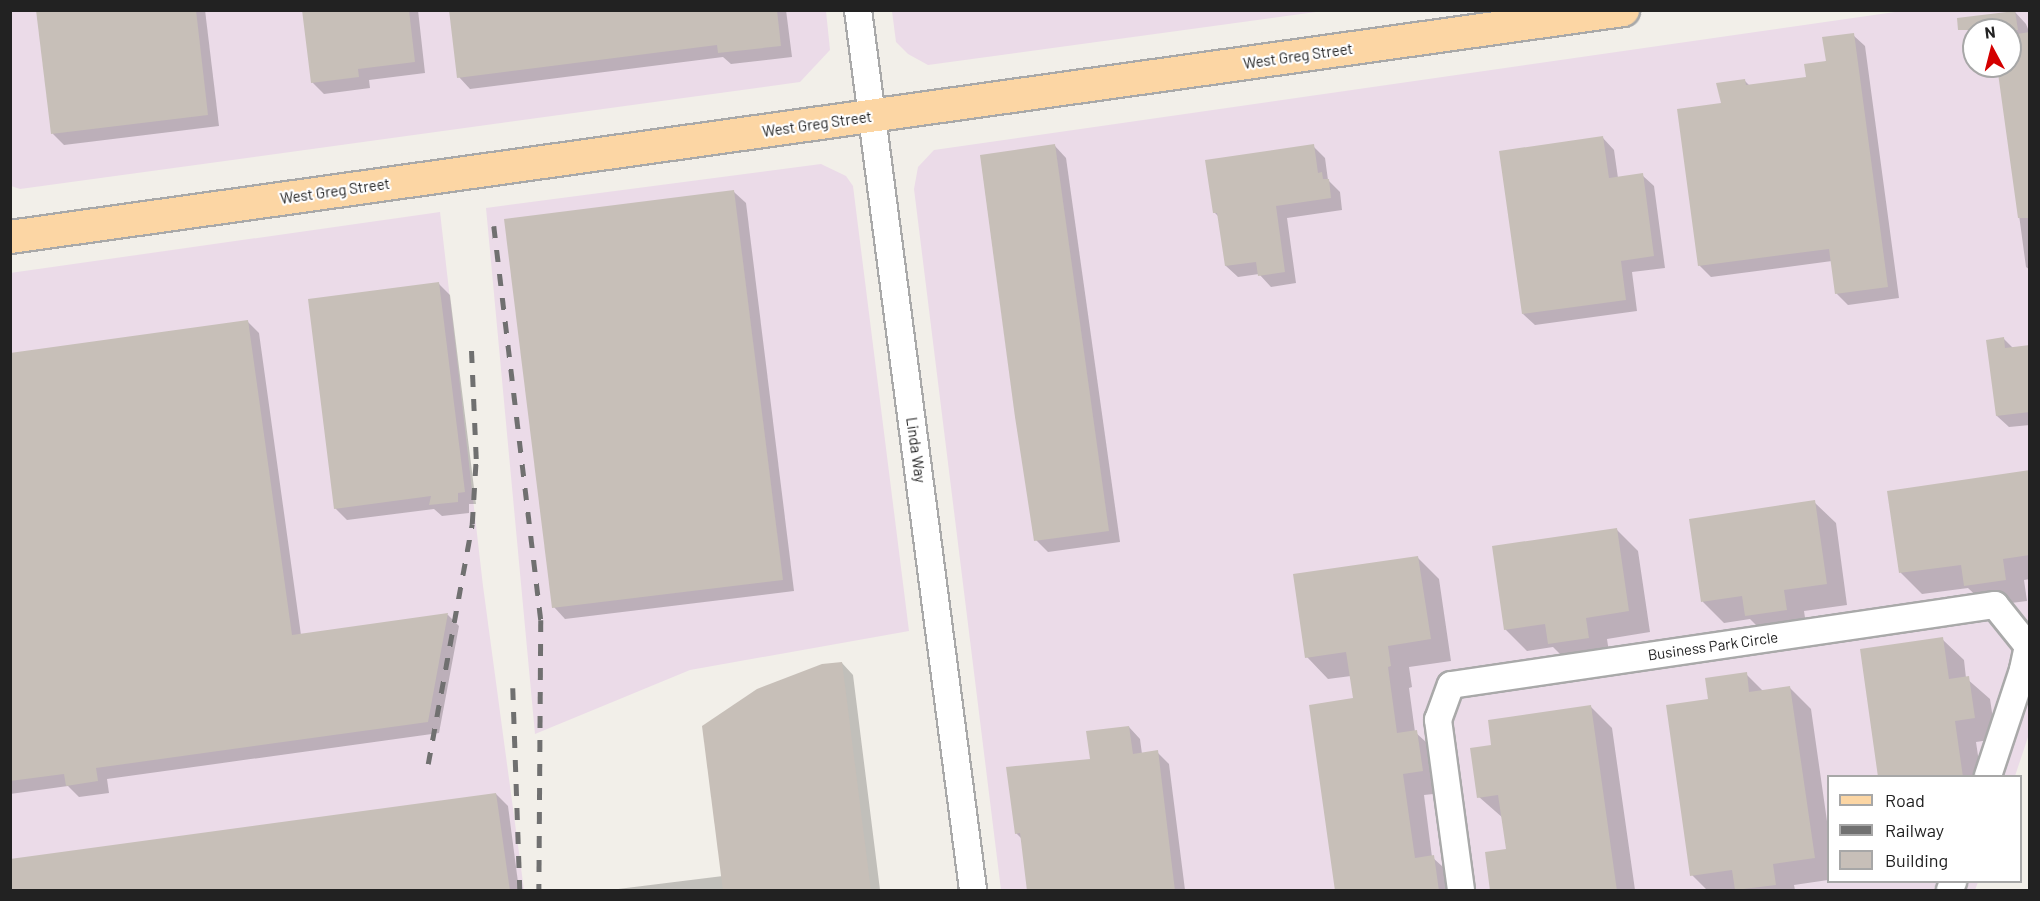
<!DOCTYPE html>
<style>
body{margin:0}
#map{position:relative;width:2040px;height:901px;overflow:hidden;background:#f2efe9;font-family:Barlow,sans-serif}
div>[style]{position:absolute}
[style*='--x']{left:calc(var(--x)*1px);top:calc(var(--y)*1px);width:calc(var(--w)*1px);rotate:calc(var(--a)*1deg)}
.industrial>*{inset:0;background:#ebdbe8}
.shadow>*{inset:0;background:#0003}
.building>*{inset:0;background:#c7bfb8}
.roads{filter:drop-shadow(2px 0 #a9a9a9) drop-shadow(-2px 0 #a9a9a9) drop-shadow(0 2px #a9a9a9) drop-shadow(0 -2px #a9a9a9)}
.minor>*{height:26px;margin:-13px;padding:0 13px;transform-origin:13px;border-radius:13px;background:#fff}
.major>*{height:32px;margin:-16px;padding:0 16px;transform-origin:16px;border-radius:16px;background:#fcd6a4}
.rail>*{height:4.5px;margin-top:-2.25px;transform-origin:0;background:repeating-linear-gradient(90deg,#707070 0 12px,transparent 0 24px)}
span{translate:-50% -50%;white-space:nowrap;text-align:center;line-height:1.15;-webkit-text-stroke:4.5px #fff;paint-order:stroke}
.street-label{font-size:15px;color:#222}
.frame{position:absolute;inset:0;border:12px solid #222;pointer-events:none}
.legend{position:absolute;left:1827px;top:775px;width:195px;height:108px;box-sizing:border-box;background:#fff;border:2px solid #a7a7a7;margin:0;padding:8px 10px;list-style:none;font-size:18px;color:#222}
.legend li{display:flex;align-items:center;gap:12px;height:30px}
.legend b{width:30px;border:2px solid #a7a7a7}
.north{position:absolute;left:1962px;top:18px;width:60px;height:60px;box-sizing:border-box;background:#fff;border:2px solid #a7a7a7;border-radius:50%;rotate:353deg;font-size:16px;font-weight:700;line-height:24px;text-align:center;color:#222}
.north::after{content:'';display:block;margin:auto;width:21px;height:27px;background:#d40000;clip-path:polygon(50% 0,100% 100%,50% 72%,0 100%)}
</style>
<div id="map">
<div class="industrial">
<div style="clip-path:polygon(11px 11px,826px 11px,830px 50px,800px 82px,20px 189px,11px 186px)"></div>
<div style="clip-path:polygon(892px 11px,892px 10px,1323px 11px,928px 65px,908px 54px,896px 42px)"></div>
<div style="clip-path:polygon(evenodd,1902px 11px,2029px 11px,2029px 734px,2015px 776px,1828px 776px,1828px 882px,1978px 882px,1975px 890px,1001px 890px,914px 189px,918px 167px,934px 150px,1902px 11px,1974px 30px,2010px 30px,2010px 66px,1974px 66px,1974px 30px)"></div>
<div style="clip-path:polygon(821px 164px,846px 176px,853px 186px,909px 631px,690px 670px,535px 734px,486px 208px)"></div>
<div style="clip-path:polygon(440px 212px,483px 586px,524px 890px,11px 890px,10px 273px)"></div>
</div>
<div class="shadow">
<div style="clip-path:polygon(37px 10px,205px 10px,219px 126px,64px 145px,53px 134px)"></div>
<div style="clip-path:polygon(304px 10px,418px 10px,425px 73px,369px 80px,370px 88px,324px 94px,312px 82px)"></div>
<div style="clip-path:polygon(450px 10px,786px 10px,792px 57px,731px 64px,723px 57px,470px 89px,459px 77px)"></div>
<div style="clip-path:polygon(2015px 12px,2026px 24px,2030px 34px,2030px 270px,2026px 267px,1999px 66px,2010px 66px,2010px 30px,1988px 30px)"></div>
<div style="clip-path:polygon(1853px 35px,1865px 46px,1899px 298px,1848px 305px,1836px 293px,1832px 261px,1711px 277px,1699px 265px,1722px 104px,1745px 81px,1750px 86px,1807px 79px)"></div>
<div style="clip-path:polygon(1603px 138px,1614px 150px,1618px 178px,1642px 175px,1654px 186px,1665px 268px,1632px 272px,1637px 311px,1535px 325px,1523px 314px)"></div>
<div style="clip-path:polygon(1055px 146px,1066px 158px,1120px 542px,1048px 552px,1036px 540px)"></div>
<div style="clip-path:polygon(1313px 146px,1325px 158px,1328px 180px,1340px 192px,1342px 210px,1287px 218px,1296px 283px,1271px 287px,1259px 274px,1238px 277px,1226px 266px,1219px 217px,1214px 212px)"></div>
<div style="clip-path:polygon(734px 192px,746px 203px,794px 591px,565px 619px,554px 607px)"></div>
<div style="clip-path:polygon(439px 284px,450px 295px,476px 504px,469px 504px,469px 513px,442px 516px,434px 509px,347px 520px,335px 508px)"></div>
<div style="clip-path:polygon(247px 321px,259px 333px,301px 635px,448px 615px,459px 626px,439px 733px,107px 779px,109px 793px,79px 797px,68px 786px,10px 794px,10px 354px)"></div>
<div style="clip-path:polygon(2004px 339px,2013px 348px,2030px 346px,2030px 425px,2009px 427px,1997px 416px)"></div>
<div style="clip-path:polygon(2030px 471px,2030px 579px,2024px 580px,2027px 601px,1987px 606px,1968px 588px,1922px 594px,1901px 573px,1889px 492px)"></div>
<div style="clip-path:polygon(1814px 502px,1836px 523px,1847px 605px,1804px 611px,1807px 631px,1768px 637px,1750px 619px,1724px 623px,1703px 602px,1691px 520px)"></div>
<div style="clip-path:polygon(1616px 529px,1638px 551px,1650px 632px,1607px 639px,1610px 659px,1571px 665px,1553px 647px,1527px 651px,1505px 629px)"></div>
<div style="clip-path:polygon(1418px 558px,1439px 579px,1451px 661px,1409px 667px,1412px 687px,1409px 688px,1415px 732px,1438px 753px,1443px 793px,1424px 795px,1432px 857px,1455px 878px,1457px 890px,1336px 890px,1354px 700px,1351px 676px,1328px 679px,1307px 657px)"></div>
<div style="clip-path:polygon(1942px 639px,1964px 660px,1966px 678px,1990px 699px,1996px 739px,1976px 742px,1981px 776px,1880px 776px)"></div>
<div style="clip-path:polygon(842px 663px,853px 675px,880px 890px,610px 890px,723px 876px)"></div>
<div style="clip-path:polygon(1746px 674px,1764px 692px,1790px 688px,1811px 709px,1828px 828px,1828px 880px,1794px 885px,1795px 890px,1707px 890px,1692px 875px,1709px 700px)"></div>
<div style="clip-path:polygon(1591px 707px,1612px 728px,1635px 890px,1492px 890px,1507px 851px,1503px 818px,1479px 797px,1493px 746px)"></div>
<div style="clip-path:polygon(1129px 727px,1140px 739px,1142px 754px,1157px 752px,1169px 764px,1185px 890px,1028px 890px,1022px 839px,1016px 833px)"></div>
<div style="clip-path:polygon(496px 794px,508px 806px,519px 890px,10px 890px)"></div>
</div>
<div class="building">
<div style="clip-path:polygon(36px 10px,196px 10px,208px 115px,51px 134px)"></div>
<div style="clip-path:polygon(302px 10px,409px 10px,415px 62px,358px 69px,359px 77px,311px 83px)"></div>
<div style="clip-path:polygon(449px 10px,777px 10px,781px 46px,718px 53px,717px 45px,457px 78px)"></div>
<div style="clip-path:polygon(2015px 11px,2018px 30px,1958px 30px,1957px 18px)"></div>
<div style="clip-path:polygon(2030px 32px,2030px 218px,2018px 218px,1997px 66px,2010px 66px,2010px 35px)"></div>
<div style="clip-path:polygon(1854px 33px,1888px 287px,1835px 294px,1829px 249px,1698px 266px,1677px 109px,1721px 103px,1716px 83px,1745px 79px,1746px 85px,1806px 77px,1804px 64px,1826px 61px,1822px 37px)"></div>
<div style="clip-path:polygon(1603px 136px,1609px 178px,1643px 173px,1654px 256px,1621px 261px,1626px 300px,1522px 314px,1499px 151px)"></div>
<div style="clip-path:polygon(1055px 144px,1109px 531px,1034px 541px,1015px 417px,980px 155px)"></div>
<div style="clip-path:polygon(1314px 144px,1318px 173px,1322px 172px,1323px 179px,1329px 179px,1331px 198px,1276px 206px,1285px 272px,1258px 276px,1256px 262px,1225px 266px,1217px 213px,1213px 213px,1205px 160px)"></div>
<div style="clip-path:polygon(734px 190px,783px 580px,552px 608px,504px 219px)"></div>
<div style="clip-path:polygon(439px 282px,465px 492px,458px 493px,458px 502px,429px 505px,431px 496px,334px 509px,308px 299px)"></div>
<div style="clip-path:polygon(248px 320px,292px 635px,448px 613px,428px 722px,96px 768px,98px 781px,66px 786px,64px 774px,10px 781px,10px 353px)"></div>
<div style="clip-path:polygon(2004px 337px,2005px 348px,2030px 345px,2030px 412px,1996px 416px,1986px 340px)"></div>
<div style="clip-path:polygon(2030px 470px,2030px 555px,2003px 559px,2006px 580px,1964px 586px,1961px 565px,1899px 573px,1887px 491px)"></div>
<div style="clip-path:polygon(1815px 500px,1827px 584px,1784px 590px,1787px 610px,1745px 616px,1742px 596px,1701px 602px,1689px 519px)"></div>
<div style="clip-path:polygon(1617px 528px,1629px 611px,1586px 618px,1589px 638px,1548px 644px,1545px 624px,1504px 630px,1492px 546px)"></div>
<div style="clip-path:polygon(1418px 556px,1431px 639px,1388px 646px,1391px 666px,1388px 667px,1397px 733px,1417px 730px,1423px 771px,1403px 774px,1415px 858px,1434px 855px,1439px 891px,1335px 891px,1309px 705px,1353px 698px,1346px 652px,1305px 658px,1293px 574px)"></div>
<div style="clip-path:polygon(1943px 637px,1949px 679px,1969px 676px,1975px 718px,1955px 721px,1963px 777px,1878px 777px,1860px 649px)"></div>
<div style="clip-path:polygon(842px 662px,871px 891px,723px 891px,702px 726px,757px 689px,822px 664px)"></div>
<div style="clip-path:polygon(1747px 672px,1749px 692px,1790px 686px,1815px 858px,1773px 864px,1776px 885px,1735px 890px,1732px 870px,1690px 876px,1666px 705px,1708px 699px,1705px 678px)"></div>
<div style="clip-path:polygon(1591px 705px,1617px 891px,1490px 891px,1485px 852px,1506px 849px,1498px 795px,1477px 798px,1470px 748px,1491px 745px,1488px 720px)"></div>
<div style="clip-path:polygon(1129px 726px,1133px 754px,1158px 750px,1175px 891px,1027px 891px,1020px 833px,1015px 834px,1006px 767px,1090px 759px,1086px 731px)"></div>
<div style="clip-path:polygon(496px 793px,510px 891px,10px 891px,10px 859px)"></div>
</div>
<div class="roads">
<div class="minor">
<div style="--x:858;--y:10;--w:887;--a:82.55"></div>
<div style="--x:1461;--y:890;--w:172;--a:-97.7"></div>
<div style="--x:1438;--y:720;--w:37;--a:-70"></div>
<div style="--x:1451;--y:685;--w:550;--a:-8.37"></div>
<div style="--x:1995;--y:605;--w:53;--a:51.2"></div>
<div style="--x:2028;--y:646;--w:25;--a:102"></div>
<div style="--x:2023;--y:670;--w:112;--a:108.3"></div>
<div style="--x:1950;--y:890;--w:9;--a:-69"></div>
</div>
<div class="major">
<div style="--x:10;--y:237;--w:1629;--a:-8.01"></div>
</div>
</div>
<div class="rail">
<div style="--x:494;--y:226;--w:397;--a:83.2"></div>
<div style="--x:541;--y:620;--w:270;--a:90.4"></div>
<div style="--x:513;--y:688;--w:202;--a:88"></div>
<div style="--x:428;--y:764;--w:244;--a:-79.6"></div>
<div style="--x:472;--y:524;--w:65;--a:-86.5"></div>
<div style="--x:476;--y:459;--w:114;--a:-92.5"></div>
</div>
<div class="street-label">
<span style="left:1298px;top:56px;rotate:-8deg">West Greg Street</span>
<span style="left:817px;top:124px;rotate:-8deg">West Greg Street</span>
<span style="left:335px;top:191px;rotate:-8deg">West Greg Street</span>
<span style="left:916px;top:450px;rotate:82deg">Linda Way</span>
<span style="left:1713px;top:646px;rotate:-8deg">Business Park Circle</span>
</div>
<div class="frame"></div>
<ul class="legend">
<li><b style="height:8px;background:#fcd6a4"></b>Road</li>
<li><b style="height:8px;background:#707070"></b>Railway</li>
<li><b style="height:16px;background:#c7bfb8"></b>Building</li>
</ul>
<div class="north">N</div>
</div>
